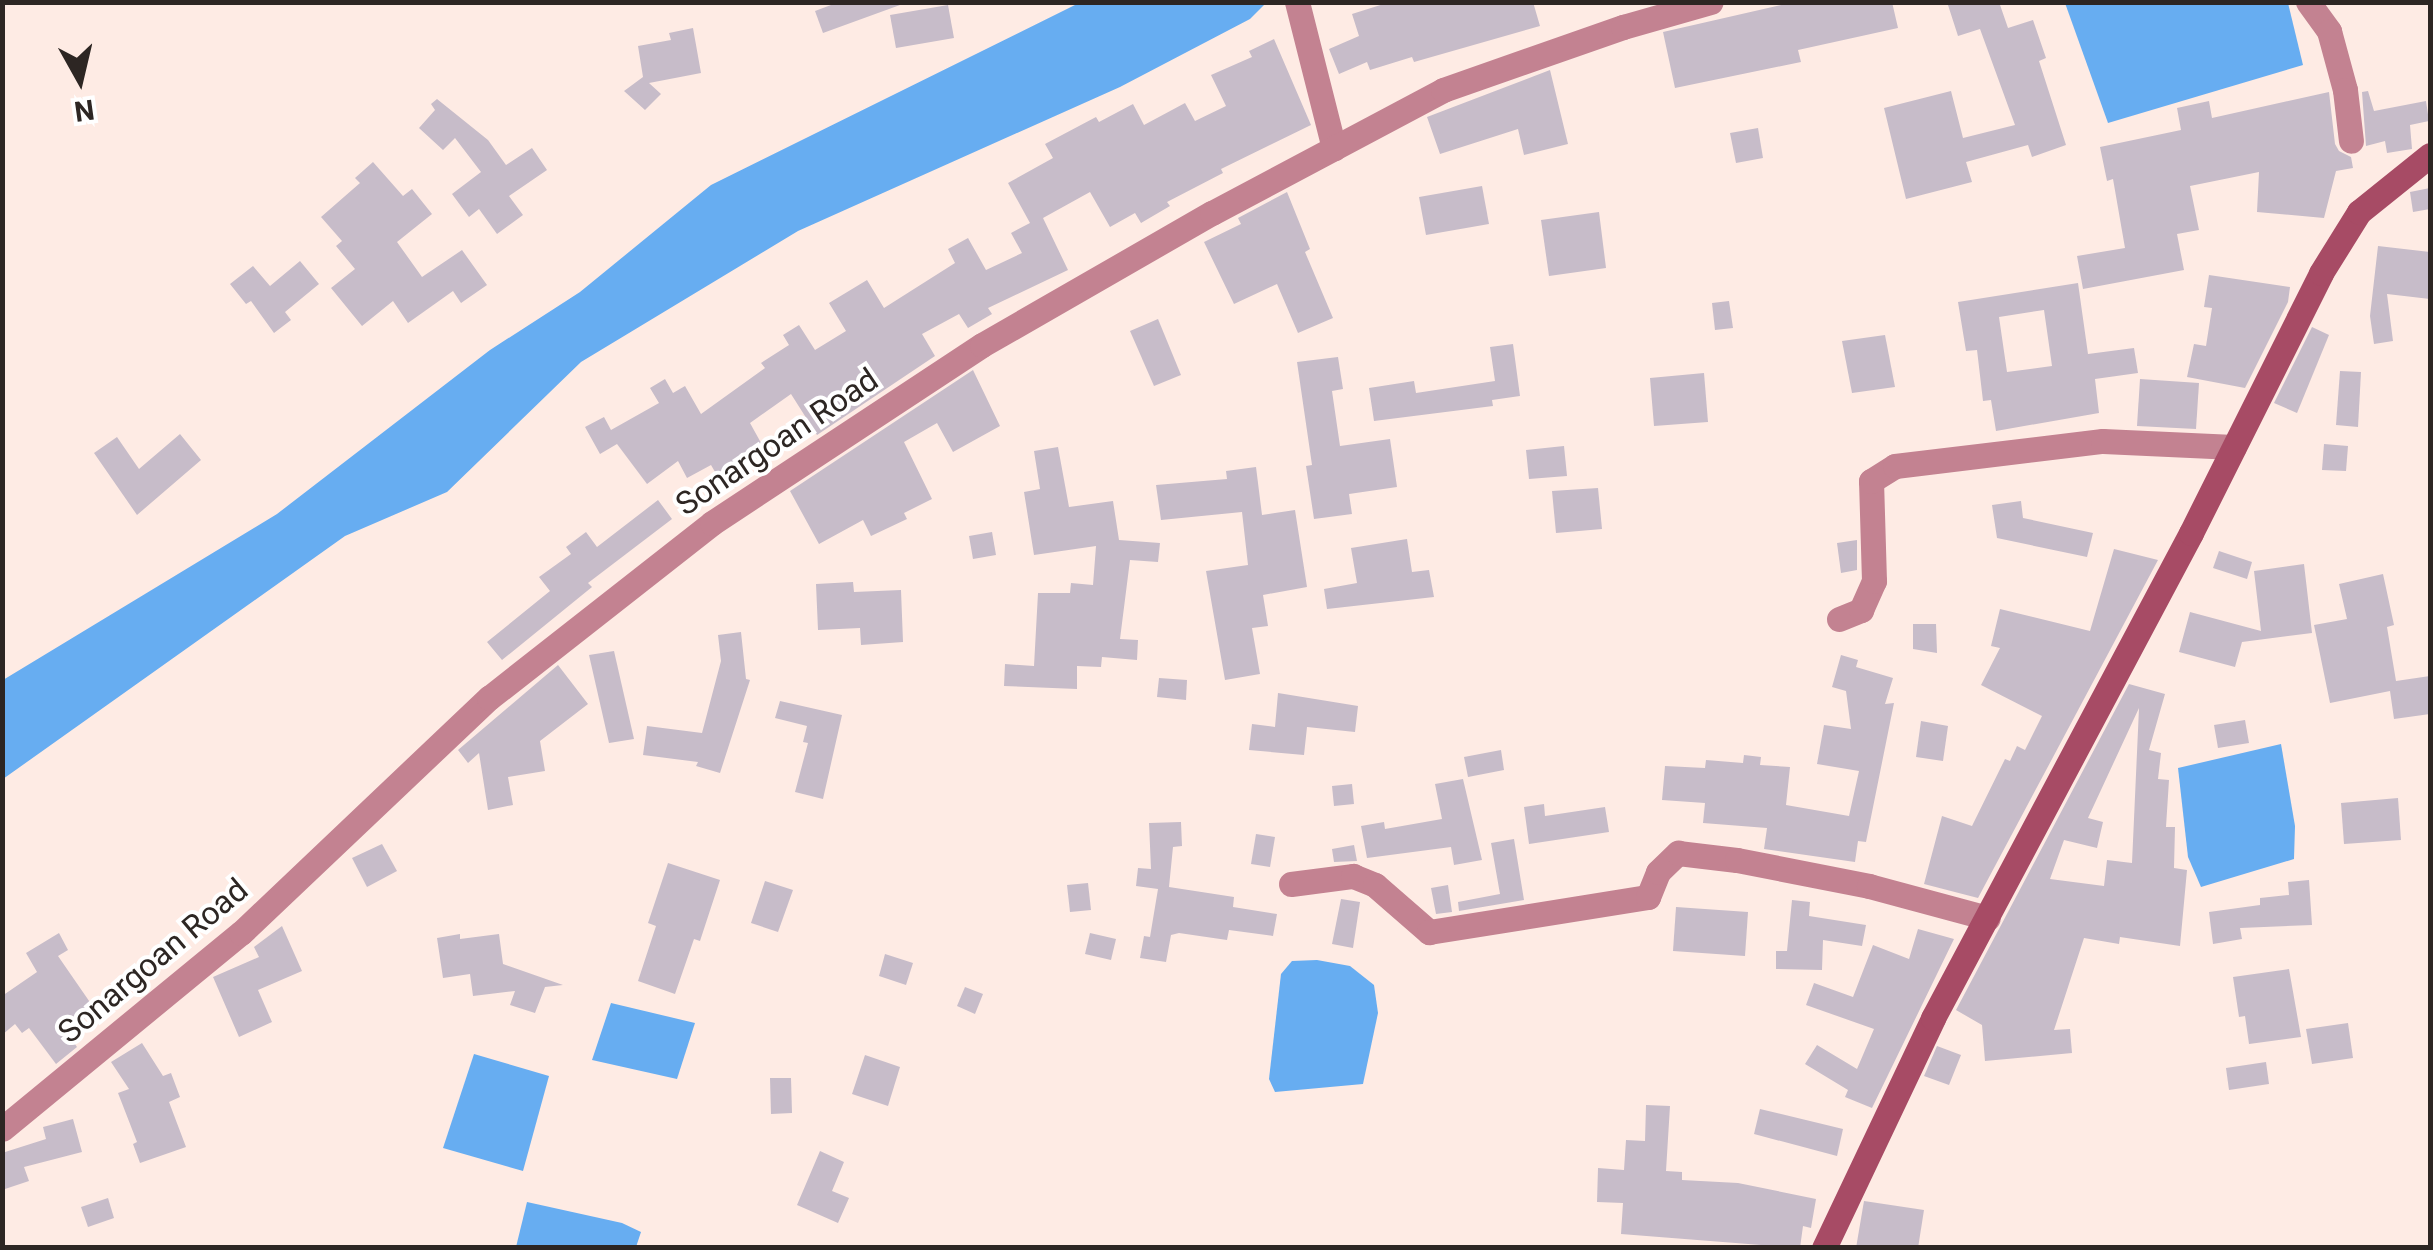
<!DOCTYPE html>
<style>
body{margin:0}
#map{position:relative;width:2433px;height:1250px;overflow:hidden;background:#feebe4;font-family:Roboto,sans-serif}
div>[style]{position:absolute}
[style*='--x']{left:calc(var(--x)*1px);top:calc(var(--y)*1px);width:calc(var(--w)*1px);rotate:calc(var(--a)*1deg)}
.water>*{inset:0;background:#67adf1}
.building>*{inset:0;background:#c7bcc9}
.street>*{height:25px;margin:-12.5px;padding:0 12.5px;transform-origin:12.5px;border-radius:12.5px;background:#c38291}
.secondary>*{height:25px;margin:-12.5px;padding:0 12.5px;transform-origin:12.5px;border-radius:12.5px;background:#a74b65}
span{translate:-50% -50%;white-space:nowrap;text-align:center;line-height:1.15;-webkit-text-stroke:8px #fff;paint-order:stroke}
.street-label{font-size:32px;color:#2d2623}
.frame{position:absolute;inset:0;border:5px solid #2d2623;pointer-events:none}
.north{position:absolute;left:30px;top:30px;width:100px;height:100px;-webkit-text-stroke:8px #fff;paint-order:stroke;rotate:172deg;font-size:28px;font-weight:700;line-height:40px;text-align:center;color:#2d2623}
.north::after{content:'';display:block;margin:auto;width:35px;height:45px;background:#2d2623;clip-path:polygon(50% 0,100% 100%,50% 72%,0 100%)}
</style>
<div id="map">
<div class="water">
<div style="clip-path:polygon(1079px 3px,1266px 3px,1250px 19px,1120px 87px,798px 231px,581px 362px,447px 492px,345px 536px,3px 779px,3px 680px,277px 514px,490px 350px,580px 292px,711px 185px)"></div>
<div style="clip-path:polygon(2065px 3px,2288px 3px,2303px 65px,2108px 123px)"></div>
<div style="clip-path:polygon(2281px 744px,2295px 826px,2294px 859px,2201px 887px,2188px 857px,2178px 768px)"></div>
<div style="clip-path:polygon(1317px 960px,1350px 966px,1374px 985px,1378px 1013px,1363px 1084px,1275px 1092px,1269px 1079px,1281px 974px,1292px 961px)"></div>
<div style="clip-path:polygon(611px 1003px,695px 1023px,677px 1079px,592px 1060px)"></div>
<div style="clip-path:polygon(474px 1054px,549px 1076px,523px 1171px,443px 1148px)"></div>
<div style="clip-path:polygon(527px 1202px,622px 1223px,641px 1232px,636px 1247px,516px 1247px)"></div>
</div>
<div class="building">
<div style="clip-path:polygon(839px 2px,900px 2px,900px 5px,823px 33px,815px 11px)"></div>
<div style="clip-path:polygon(1390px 2px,1533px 2px,1540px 26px,1414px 62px,1412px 57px,1370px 70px,1367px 62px,1339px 74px,1329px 49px,1359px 36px,1352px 14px)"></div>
<div style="clip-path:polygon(1794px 2px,1892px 2px,1898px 28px,1798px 50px,1801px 62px,1675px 88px,1663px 32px)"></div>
<div style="clip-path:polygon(1947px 2px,1999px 2px,2008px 28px,2033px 20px,2046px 58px,2039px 61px,2066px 145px,2032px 157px,2028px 145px,1966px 162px,1972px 182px,1906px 199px,1884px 108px,1951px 91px,1963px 138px,2015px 125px,1980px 29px,1958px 36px)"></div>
<div style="clip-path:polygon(948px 5px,954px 38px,896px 48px,890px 15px)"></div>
<div style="clip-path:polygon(693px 28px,701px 73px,649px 83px,661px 94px,645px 110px,624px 91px,643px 77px,638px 46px,671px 40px,669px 33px)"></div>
<div style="clip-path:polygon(1274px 39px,1311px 125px,1221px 169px,1223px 173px,1167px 202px,1170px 206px,1141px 223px,1135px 213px,1110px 227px,1090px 192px,1043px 218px,1068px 270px,988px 308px,992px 314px,968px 328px,959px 314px,922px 334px,935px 356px,817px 435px,791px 394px,750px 423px,765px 450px,743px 462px,748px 470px,722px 484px,711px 465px,687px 478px,678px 461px,647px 484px,617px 444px,600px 454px,585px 427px,604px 417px,611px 430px,659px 403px,650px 388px,665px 379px,673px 393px,685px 386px,701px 414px,765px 368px,761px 363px,789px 345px,783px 335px,799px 325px,815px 350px,846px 331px,829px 303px,867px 280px,884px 308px,955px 263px,948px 249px,968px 238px,986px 270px,1022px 253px,1011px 233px,1030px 223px,1008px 183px,1053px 158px,1045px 144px,1096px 117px,1099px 122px,1133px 104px,1144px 125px,1185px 103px,1195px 121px,1226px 106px,1211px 75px,1252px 57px,1249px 51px)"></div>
<div style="clip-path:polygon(1550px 70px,1568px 144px,1524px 155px,1518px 129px,1440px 154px,1427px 117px)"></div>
<div style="clip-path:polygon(2368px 91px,2374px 111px,2426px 101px,2429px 121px,2410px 125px,2412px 149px,2387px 153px,2385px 141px,2366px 146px,2362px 92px)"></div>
<div style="clip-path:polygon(2329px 92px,2335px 144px,2339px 151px,2351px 157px,2353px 168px,2336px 171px,2324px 218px,2257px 212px,2259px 172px,2190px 186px,2199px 230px,2177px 234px,2184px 270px,2083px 289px,2077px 256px,2125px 248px,2113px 179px,2107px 181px,2100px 147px,2181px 130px,2177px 108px,2209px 101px,2212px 118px)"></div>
<div style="clip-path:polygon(437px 99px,488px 140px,506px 165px,532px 148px,547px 170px,509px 196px,523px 215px,497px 234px,479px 209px,469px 217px,452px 194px,481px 172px,455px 138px,443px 150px,419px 128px,435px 110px,431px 104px)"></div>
<div style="clip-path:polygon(1758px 128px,1763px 158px,1736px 163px,1730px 133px)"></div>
<div style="clip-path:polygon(373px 162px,403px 196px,412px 189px,432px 214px,397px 242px,422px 277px,462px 250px,487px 285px,461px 303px,453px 291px,408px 323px,393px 301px,362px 326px,331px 288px,355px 269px,336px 246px,342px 241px,321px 217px,360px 183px,355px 178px)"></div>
<div style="clip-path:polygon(1482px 186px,1489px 224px,1426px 235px,1419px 197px)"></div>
<div style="clip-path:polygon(2430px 188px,2430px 209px,2413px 212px,2410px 192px)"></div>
<div style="clip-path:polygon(1287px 192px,1310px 249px,1305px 252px,1333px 318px,1298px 333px,1277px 284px,1234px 304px,1204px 242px,1241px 224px,1238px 218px)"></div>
<div style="clip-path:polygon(1599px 212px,1606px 268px,1549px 276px,1541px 220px)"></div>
<div style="clip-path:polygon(2378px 246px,2430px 252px,2430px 299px,2387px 294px,2393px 341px,2374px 344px,2370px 316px)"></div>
<div style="clip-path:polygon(300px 261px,319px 284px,285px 312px,291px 320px,274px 333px,251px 301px,246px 304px,230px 284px,253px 266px,270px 286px)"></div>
<div style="clip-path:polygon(2209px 275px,2290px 287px,2288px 302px,2245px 388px,2187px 377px,2194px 344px,2206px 346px,2212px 308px,2204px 307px)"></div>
<div style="clip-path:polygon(evenodd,2078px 283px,2088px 354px,2134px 348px,2138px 373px,2095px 379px,2099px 413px,1996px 431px,1991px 400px,1983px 401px,1977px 350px,1966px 351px,1958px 302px,2078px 283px,2044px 310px,2052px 366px,2007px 372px,1999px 317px,2044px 310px)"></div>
<div style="clip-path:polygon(1729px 301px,1733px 328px,1715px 330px,1712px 303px)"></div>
<div style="clip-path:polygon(1158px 319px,1181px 375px,1154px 386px,1130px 331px)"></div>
<div style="clip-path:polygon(2312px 327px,2329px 335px,2297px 413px,2274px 403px)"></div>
<div style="clip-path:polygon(1885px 335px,1895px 387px,1852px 393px,1842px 341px)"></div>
<div style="clip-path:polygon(1513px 344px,1520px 396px,1492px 400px,1493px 406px,1374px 421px,1369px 388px,1414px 381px,1416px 393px,1495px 381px,1490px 347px)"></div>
<div style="clip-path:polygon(1338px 357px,1343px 389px,1332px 391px,1340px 446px,1390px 439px,1397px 487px,1349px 494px,1352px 514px,1314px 519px,1306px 466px,1312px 465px,1297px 362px)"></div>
<div style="clip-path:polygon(973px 370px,1000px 426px,953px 452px,937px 423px,904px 442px,932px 499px,904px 513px,907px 519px,871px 536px,863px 520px,819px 544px,790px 491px)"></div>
<div style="clip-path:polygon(2340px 371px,2361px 372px,2358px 427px,2336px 425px)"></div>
<div style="clip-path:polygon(1704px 373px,1708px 422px,1654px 426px,1650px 378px)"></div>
<div style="clip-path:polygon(2140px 379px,2199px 383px,2196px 429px,2137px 426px)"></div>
<div style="clip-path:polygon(180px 434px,201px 460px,137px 515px,94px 453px,117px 437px,139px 469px)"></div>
<div style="clip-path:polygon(2324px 444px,2348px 446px,2346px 471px,2322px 470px)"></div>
<div style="clip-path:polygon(1564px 446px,1567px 476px,1529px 479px,1526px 450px)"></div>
<div style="clip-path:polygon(1058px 447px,1069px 507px,1113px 501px,1119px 540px,1160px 543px,1158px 562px,1130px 560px,1120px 639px,1138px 640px,1137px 660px,1102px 657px,1101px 667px,1077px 666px,1077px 689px,1004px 686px,1005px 664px,1034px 666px,1038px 593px,1070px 593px,1071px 583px,1093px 585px,1096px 546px,1034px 555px,1024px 492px,1040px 489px,1034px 451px)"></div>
<div style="clip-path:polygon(1256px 467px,1262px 515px,1295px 510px,1307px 587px,1263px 595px,1268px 626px,1252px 628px,1260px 674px,1225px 680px,1206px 571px,1248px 565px,1242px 512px,1161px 520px,1156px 485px,1227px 479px,1226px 471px)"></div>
<div style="clip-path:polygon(1598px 488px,1602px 529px,1556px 533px,1552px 491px)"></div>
<div style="clip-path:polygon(658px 500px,672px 519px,588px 583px,592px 587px,502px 660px,487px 642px,550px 591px,539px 577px,571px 554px,566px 547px,586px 532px,597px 547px)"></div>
<div style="clip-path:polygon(2021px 501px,2023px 518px,2093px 533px,2087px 557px,1997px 538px,1992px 505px)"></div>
<div style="clip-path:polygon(992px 532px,996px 555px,973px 559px,969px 536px)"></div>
<div style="clip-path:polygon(1407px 539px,1412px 572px,1429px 570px,1434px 597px,1327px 609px,1324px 589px,1357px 583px,1351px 548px)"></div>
<div style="clip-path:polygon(1857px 540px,1857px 570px,1841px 573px,1837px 543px)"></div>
<div style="clip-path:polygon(2114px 549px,2158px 560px,1978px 898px,1924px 884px,1942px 816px,1972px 826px,2005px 759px,2010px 761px,2017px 746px,2025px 750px,2042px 716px,1981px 685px,2000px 648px,1991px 646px,2000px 609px,2090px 631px)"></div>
<div style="clip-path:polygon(2219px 551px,2252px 562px,2247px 579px,2213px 568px)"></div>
<div style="clip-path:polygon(2304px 564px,2312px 633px,2242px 642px,2235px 667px,2179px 652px,2190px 612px,2261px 631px,2254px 571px)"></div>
<div style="clip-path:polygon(2383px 574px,2394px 625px,2387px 627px,2396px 681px,2430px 676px,2430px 714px,2394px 719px,2390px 691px,2330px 703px,2314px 625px,2347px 619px,2339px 584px)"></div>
<div style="clip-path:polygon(853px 582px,854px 592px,901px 590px,903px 642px,861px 645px,860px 628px,818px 630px,816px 584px)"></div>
<div style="clip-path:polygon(1913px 624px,1936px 624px,1937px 653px,1913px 649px)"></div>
<div style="clip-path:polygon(741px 632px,746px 679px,750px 680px,720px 773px,696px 766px,698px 762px,643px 755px,647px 726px,702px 733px,721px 661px,718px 635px)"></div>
<div style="clip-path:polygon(614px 651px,634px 739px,609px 743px,589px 655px)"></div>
<div style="clip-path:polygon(1841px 655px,1858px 660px,1856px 667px,1893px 678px,1885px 704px,1894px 703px,1866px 842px,1858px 841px,1855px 862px,1764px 849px,1767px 828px,1703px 823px,1705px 803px,1662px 800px,1665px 766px,1705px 768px,1706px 760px,1743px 763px,1744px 755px,1761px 757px,1760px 765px,1790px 767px,1786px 805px,1849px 816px,1859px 771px,1817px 764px,1824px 725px,1851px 729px,1846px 691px,1832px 687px)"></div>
<div style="clip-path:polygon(558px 665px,588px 704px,540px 741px,545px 771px,508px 777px,513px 805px,488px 810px,479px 753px,468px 763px,458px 750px)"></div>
<div style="clip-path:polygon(1159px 678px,1187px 680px,1186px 700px,1157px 697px)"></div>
<div style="clip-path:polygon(evenodd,2129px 684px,2165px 694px,2149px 750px,2161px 753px,2158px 779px,2169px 780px,2166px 827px,2175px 827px,2174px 868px,2187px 870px,2180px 946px,2120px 937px,2119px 944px,2084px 938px,2054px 1030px,2070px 1029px,2072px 1053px,1985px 1061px,1982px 1025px,1956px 1010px,2129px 684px,2139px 708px,2132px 863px,2107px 860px,2104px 886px,2050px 879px,2064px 840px,2097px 848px,2103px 822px,2088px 818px,2139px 708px)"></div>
<div style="clip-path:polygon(1278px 693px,1358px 706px,1355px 732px,1307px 727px,1304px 755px,1249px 750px,1252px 724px,1275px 727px)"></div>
<div style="clip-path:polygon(780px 701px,842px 715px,823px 799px,795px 792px,808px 743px,803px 742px,807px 726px,775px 718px)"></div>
<div style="clip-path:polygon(2245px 720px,2249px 743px,2218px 748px,2214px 725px)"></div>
<div style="clip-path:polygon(1921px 721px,1948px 726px,1943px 761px,1916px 757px)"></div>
<div style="clip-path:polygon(1501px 750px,1504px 770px,1468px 777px,1464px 757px)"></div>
<div style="clip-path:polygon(1463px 779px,1482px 860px,1454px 865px,1451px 847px,1367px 858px,1361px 826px,1384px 822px,1385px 829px,1442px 819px,1435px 784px)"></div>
<div style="clip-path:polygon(1352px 784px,1354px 804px,1334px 806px,1332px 786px)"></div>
<div style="clip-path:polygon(2398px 798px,2401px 840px,2344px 844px,2341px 803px)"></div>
<div style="clip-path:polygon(1544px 804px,1545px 816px,1605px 807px,1609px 832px,1529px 844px,1524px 807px)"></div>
<div style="clip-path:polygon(1181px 822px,1182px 846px,1173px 847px,1169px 887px,1234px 897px,1233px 907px,1277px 914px,1273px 936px,1229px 930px,1227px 940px,1179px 933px,1171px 935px,1166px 962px,1140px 958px,1144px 936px,1150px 937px,1158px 889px,1136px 886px,1138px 868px,1151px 869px,1149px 823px)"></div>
<div style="clip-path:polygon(1256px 834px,1275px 837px,1270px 867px,1251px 864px)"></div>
<div style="clip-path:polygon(1514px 839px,1524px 900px,1459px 911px,1458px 902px,1500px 894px,1491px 843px)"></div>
<div style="clip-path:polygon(382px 844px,397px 871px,367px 887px,352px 858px)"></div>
<div style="clip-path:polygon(1354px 845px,1357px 861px,1334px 862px,1332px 849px)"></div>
<div style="clip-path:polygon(668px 863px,720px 880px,700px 941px,694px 939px,675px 994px,638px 981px,656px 926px,648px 923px)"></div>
<div style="clip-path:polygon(2309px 880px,2312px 925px,2240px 928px,2242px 939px,2213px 944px,2209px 912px,2260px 905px,2260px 898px,2289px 895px,2288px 882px)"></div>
<div style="clip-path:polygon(765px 881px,793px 890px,778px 932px,751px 923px)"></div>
<div style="clip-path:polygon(1088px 883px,1091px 910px,1070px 912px,1067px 885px)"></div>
<div style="clip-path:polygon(1448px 885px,1452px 912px,1436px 914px,1431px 888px)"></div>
<div style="clip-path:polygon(1341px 899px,1360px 902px,1353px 948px,1332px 944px)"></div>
<div style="clip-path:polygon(1792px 900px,1810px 902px,1809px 916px,1866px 925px,1862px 946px,1823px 940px,1822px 970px,1776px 969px,1776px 951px,1787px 951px)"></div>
<div style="clip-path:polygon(1676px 907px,1748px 912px,1745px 956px,1673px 951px)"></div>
<div style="clip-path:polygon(282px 926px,302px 971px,258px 990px,272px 1022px,239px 1037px,213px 977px,259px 957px,254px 947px)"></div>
<div style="clip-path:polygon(1918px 929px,1954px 939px,1872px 1108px,1845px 1097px,1848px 1090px,1805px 1064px,1817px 1045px,1857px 1069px,1874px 1029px,1806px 1005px,1814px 983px,1853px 997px,1873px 945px,1909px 959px)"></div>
<div style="clip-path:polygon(59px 933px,68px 950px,58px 956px,96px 1011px,66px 1031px,77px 1047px,56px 1064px,29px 1028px,22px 1033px,15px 1024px,2px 1035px,2px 996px,37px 972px,26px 953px)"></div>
<div style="clip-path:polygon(1090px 933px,1116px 939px,1111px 960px,1085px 954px)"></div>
<div style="clip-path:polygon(460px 934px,460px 939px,499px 934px,503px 964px,563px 985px,545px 987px,535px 1013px,510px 1005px,515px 991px,473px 996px,470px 974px,443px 978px,437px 938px)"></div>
<div style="clip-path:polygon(885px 954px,913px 963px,906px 985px,879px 976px)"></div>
<div style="clip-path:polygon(2289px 969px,2301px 1037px,2249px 1044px,2245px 1016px,2239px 1017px,2233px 977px)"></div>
<div style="clip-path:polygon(965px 987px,983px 994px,975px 1014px,957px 1006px)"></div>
<div style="clip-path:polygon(2348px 1023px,2353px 1058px,2312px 1064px,2306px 1029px)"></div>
<div style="clip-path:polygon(142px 1043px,163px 1076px,171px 1073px,180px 1097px,169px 1102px,186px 1147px,140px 1163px,133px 1144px,137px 1142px,118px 1093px,129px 1089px,111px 1062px)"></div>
<div style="clip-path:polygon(1937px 1046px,1961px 1055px,1949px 1085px,1924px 1076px)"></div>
<div style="clip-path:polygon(865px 1055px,900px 1067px,888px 1106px,852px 1094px)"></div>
<div style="clip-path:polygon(2266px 1062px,2269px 1084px,2229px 1090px,2226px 1068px)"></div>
<div style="clip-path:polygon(770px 1078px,791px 1078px,792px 1113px,771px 1114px)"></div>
<div style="clip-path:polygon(1646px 1105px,1670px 1106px,1666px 1171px,1682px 1172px,1682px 1180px,1738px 1183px,1816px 1199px,1811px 1228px,1803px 1226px,1800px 1248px,1621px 1234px,1623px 1203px,1597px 1202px,1598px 1168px,1624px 1170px,1626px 1140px,1645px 1141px)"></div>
<div style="clip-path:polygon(1760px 1109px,1843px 1129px,1837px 1156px,1754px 1134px)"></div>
<div style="clip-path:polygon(73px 1119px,82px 1152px,24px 1167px,29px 1181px,2px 1190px,2px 1153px,46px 1139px,43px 1127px)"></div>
<div style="clip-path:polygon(820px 1151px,844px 1162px,832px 1191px,849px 1198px,838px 1223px,797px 1205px)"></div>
<div style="clip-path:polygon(108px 1198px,114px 1218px,88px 1227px,81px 1207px)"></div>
<div style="clip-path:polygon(1864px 1201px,1924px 1210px,1918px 1248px,1856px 1248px)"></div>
</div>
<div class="street">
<div style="--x:1297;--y:2;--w:151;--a:75.8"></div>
<div style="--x:2308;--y:2;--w:36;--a:54"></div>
<div style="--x:2329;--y:31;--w:61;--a:74.8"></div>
<div style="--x:2345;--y:90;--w:51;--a:83.3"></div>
<div style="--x:1839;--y:619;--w:24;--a:-22"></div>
<div style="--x:1861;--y:610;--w:32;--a:-66"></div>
<div style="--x:1874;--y:581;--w:100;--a:-91.7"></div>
<div style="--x:1871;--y:481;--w:28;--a:-32"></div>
<div style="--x:1895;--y:466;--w:209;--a:-6.9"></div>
<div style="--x:2103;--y:441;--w:131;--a:2.6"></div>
<div style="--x:1291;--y:884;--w:63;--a:-7.4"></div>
<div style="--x:1353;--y:876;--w:24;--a:22"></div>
<div style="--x:1375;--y:885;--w:72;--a:41"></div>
<div style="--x:1429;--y:932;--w:222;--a:-9.1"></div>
<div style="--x:1648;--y:897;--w:27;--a:-68"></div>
<div style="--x:1658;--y:872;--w:28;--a:-44"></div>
<div style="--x:1678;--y:853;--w:59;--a:6.8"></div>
<div style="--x:1737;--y:860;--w:135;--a:11.1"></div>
<div style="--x:1869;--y:886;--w:123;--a:15.1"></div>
<div style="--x:2;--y:1129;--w:309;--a:-39.4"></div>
<div style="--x:241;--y:933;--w:342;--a:-43.5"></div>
<div style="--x:489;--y:698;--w:283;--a:-38.1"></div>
<div style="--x:712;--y:523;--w:323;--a:-33.4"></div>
<div style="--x:982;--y:345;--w:265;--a:-29.9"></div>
<div style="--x:1212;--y:213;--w:262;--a:-28"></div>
<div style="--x:1443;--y:90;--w:191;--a:-19.3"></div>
<div style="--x:1623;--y:27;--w:91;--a:-15.9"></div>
</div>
<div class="secondary">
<div style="--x:1824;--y:1248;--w:255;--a:-64.6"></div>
<div style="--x:1933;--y:1018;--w:549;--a:-61.99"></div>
<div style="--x:2191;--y:533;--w:291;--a:-63.4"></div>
<div style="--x:2321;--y:273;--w:72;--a:-58.1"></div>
<div style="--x:2359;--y:212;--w:91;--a:-38.8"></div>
</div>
<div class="street-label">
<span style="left:777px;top:442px;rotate:-34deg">Sonargoan Road</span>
<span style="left:153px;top:961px;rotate:-40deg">Sonargoan Road</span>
</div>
<div class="frame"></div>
<div class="north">N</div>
</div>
